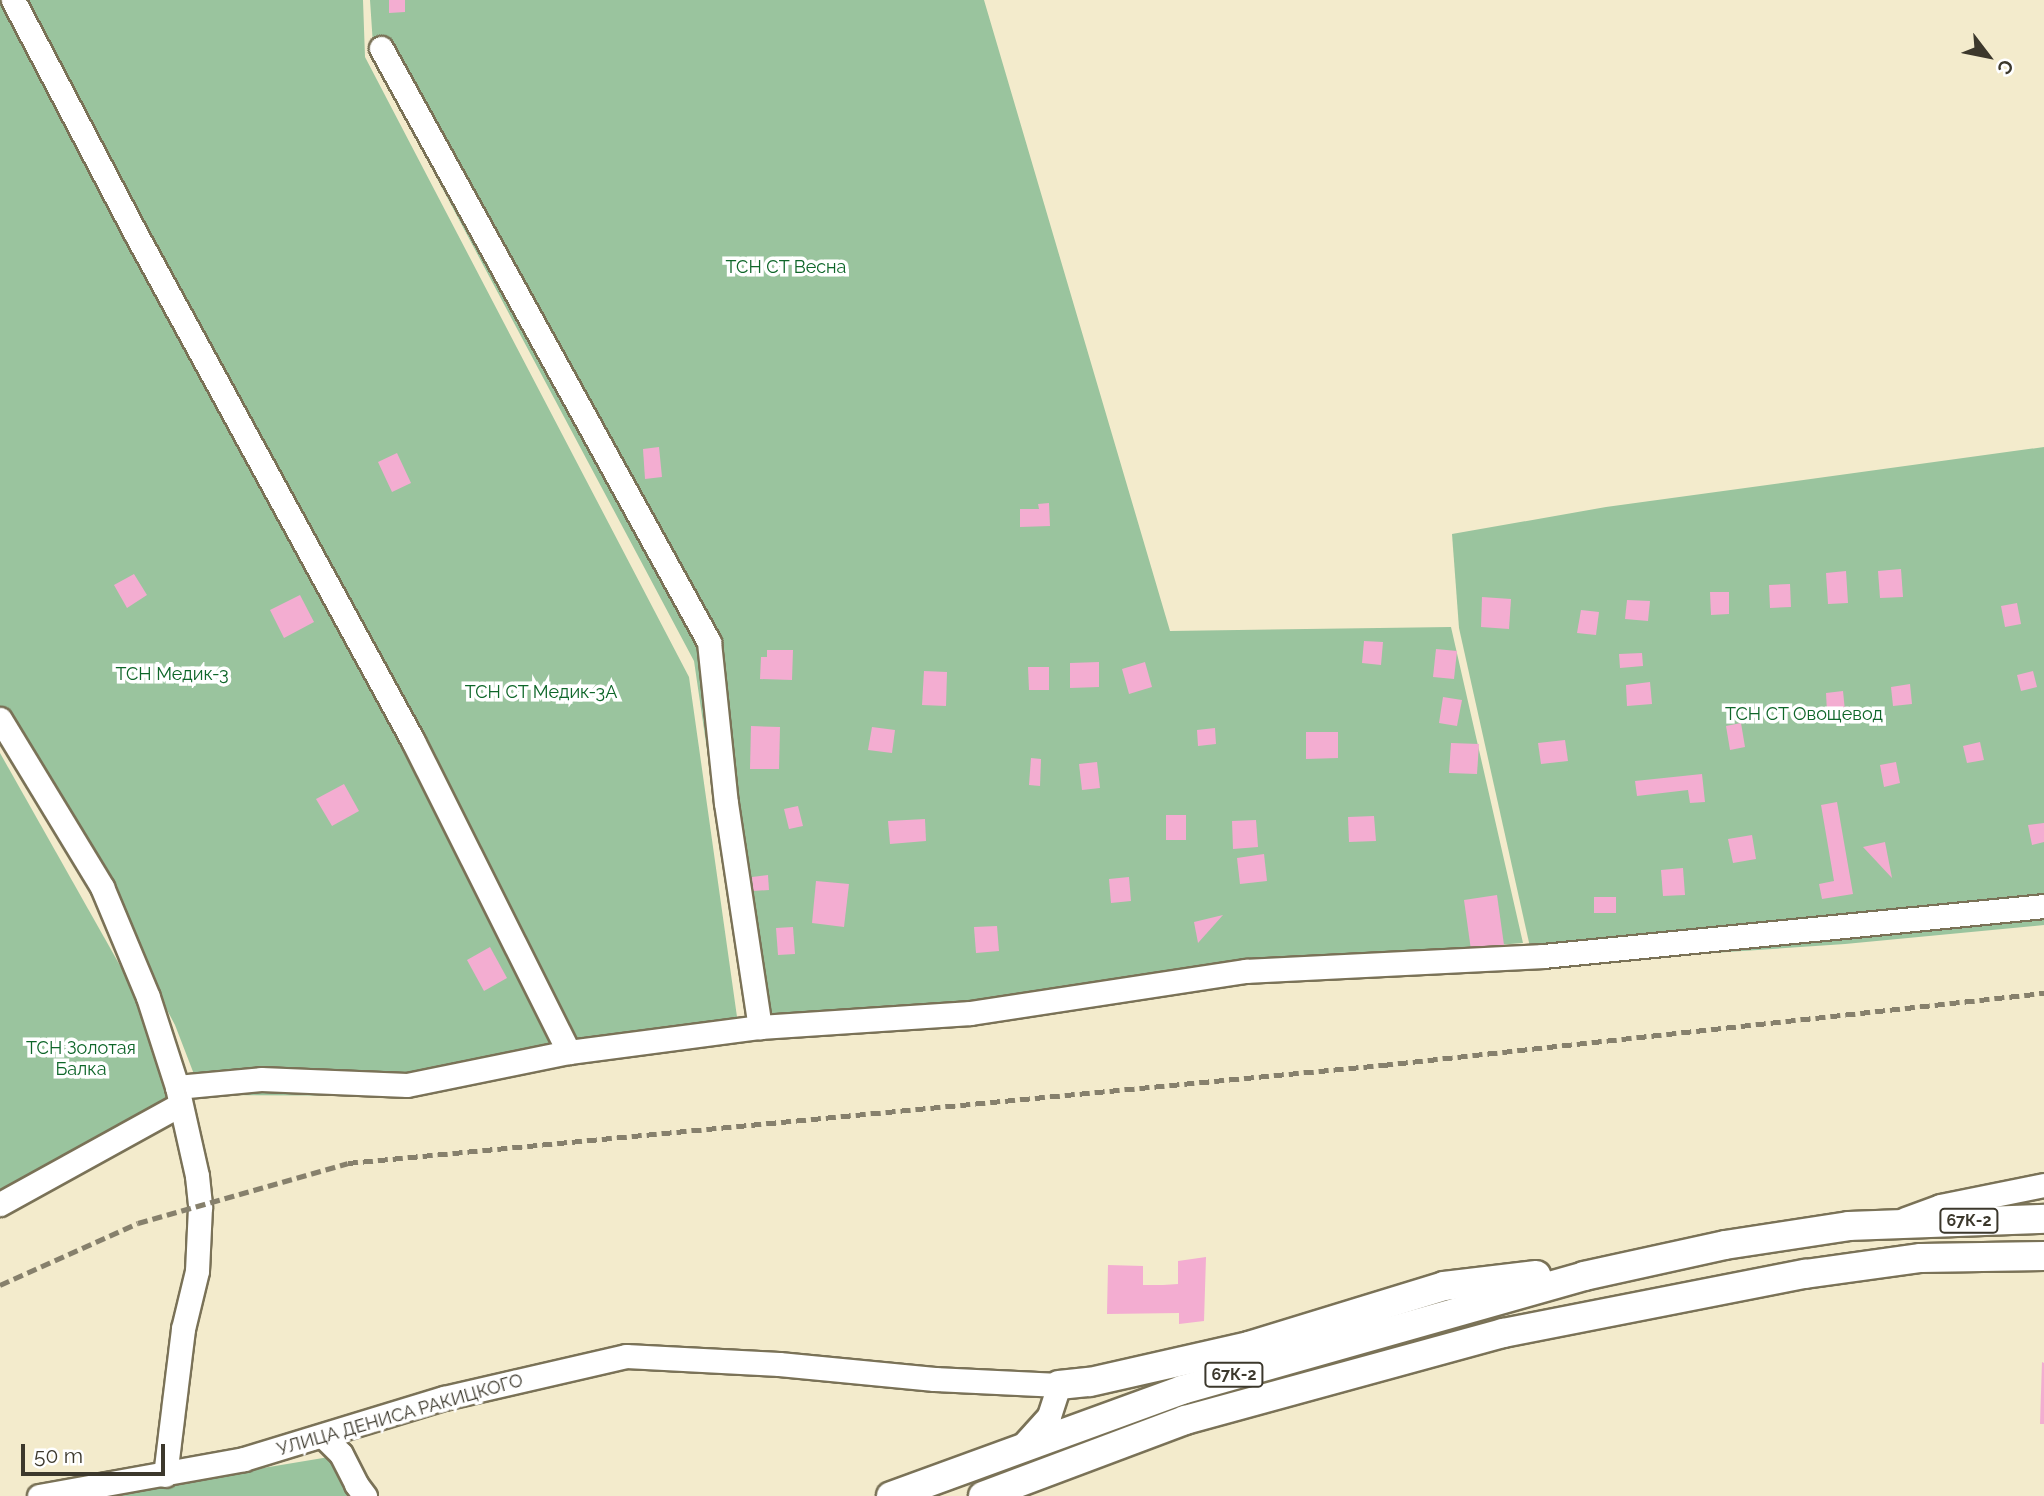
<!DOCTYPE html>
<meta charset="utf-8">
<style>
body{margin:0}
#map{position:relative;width:2044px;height:1496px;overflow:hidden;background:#f3ebcc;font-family:Raleway,sans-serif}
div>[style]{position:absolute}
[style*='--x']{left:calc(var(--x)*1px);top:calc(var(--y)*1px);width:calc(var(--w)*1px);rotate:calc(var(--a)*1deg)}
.green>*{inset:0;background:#9ac49e}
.building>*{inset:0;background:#f3add1}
.roads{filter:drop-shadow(2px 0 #7a7257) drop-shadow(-2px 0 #7a7257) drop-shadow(0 2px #7a7257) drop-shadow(0 -2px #7a7257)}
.minor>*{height:23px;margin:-11.5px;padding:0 11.5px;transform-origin:11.5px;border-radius:11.5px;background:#fff}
.major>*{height:28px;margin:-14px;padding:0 14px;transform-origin:14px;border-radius:14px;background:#fff}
.rail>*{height:5px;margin-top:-2.5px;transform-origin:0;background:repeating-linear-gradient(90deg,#86806c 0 10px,transparent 0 15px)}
span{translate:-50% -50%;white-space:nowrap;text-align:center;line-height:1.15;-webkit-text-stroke:7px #fff;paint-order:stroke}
.shield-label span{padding:2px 5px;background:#fff;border:2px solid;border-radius:5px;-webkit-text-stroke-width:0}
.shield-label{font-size:16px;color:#3c382c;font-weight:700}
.park-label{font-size:18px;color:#0e6629}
.street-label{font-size:18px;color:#3c382c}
.north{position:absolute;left:1953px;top:21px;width:70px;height:70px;-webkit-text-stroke:5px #fff;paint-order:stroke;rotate:122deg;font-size:19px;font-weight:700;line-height:28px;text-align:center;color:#3c382c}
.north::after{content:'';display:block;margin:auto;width:24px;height:32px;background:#3c382c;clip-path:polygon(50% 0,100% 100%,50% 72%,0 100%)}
.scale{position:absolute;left:21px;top:1444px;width:144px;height:32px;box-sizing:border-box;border:4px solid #3c382c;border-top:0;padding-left:9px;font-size:21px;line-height:24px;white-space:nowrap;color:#3c382c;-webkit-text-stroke:5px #fff;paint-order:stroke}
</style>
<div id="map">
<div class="green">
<div style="clip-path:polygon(0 0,407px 751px,561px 1065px,413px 1096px,202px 1095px,175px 1025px,102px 887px,0 719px)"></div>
<div style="clip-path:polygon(26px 0,363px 0,365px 57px,689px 677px,740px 1038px,574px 1060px)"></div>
<div style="clip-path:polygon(370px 0,984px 0,1170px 631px,1451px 627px,1523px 943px,1230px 966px,946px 1008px,747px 1022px,694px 661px,374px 60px)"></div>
<div style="clip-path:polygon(2044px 447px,2044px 925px,1845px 944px,1534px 965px,1459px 628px,1452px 534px,1606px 507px)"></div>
<div style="clip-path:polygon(0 753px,192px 1093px,0 1196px)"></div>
<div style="clip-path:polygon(335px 1456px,356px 1496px,96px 1496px)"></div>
</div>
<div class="building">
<div style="clip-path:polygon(389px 0,405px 0,405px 12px,389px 13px)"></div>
<div style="clip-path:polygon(659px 447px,662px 477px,645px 479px,643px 449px)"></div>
<div style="clip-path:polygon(397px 453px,411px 483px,392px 492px,378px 462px)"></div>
<div style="clip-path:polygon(1049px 503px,1050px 526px,1020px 527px,1020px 509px,1039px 509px,1038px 504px)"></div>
<div style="clip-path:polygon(1901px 569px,1903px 597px,1880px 598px,1878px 571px)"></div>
<div style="clip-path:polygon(1846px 571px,1848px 603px,1828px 604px,1826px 573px)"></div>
<div style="clip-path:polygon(134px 574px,147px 595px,127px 608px,114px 585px)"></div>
<div style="clip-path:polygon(1790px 584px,1791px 607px,1770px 608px,1769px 585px)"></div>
<div style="clip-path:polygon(1710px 592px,1729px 592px,1729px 614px,1711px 615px)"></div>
<div style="clip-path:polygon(300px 595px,314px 622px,284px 638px,270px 610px)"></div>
<div style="clip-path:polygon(1482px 597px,1511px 599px,1509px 629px,1481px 627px)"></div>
<div style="clip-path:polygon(1627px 600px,1650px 601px,1648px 621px,1625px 619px)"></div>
<div style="clip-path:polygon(2017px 603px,2021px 624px,2005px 627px,2001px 606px)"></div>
<div style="clip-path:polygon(1581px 610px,1599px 612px,1596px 635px,1577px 633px)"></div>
<div style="clip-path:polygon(1364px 641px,1383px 642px,1381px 665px,1362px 663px)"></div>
<div style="clip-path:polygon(1436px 649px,1457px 651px,1454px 679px,1433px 677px)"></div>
<div style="clip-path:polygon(767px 650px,793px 650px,792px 680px,760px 679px,761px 657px,767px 657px)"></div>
<div style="clip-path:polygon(1642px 653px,1643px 666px,1620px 668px,1619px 654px)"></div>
<div style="clip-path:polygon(1099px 662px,1099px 687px,1070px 688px,1070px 663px)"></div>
<div style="clip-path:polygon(1145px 662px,1152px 687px,1129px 694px,1122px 669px)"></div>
<div style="clip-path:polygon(1028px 667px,1049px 667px,1049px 690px,1029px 690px)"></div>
<div style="clip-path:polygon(924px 671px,947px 672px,946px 706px,922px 705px)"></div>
<div style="clip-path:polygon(2033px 671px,2037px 687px,2021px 691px,2017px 675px)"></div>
<div style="clip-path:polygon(1650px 682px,1652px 704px,1627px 706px,1626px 685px)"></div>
<div style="clip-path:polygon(1910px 684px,1912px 704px,1893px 706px,1891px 687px)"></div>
<div style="clip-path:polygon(1843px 691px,1845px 711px,1827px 712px,1826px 693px)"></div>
<div style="clip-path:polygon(1443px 697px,1462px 700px,1457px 726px,1439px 723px)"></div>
<div style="clip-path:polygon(1741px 723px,1745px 747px,1730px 750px,1726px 726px)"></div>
<div style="clip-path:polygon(751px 726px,780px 727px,779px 769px,750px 769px)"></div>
<div style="clip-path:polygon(872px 727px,895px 730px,892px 753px,868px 750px)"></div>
<div style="clip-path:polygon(1215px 728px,1216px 744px,1198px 746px,1197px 730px)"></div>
<div style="clip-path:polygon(1306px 732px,1338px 732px,1338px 758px,1306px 759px)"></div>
<div style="clip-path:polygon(1565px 740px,1568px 761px,1541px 764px,1538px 743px)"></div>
<div style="clip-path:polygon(1980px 742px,1984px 760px,1967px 763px,1963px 746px)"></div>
<div style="clip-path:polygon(1451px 743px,1479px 744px,1477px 774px,1449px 773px)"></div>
<div style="clip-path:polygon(1031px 758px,1041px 759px,1040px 786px,1029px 785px)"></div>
<div style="clip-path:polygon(1097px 762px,1100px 788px,1082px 790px,1079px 764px)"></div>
<div style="clip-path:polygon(1896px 762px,1900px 783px,1884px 787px,1880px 765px)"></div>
<div style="clip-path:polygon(1702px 774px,1705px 802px,1690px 803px,1688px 790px,1637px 796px,1635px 781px)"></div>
<div style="clip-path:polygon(344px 784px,359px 811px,332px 826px,316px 799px)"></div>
<div style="clip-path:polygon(1837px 802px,1853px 894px,1822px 899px,1819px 884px,1834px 881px,1821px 805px)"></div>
<div style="clip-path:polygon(798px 806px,803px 826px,789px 829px,784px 809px)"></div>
<div style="clip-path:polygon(1166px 815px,1186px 815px,1186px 840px,1166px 840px)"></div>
<div style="clip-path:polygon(1374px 816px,1376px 841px,1349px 842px,1348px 817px)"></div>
<div style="clip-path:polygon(925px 819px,926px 841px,890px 844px,888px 821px)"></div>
<div style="clip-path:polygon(1256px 820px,1258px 847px,1233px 849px,1232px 821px)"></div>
<div style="clip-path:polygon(2044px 823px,2044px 842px,2032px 845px,2028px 825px)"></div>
<div style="clip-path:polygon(1752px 835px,1756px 859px,1733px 863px,1728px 839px)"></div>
<div style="clip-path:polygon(1885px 842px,1892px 878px,1863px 847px)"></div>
<div style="clip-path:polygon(1264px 854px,1267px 881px,1240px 884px,1237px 858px)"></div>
<div style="clip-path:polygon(1683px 868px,1685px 895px,1663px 896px,1661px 870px)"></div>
<div style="clip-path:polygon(768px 875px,769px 890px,753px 891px,752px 877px)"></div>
<div style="clip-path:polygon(1129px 877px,1131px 901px,1111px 903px,1109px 879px)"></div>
<div style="clip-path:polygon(816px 881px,849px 884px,844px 927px,812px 923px)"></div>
<div style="clip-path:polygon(1497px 895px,1504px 945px,1471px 950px,1464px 900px)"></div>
<div style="clip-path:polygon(1594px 897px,1616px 897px,1616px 913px,1594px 913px)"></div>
<div style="clip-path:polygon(1223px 915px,1198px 943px,1194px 922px)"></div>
<div style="clip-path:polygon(997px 926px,999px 951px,976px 953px,974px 927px)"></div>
<div style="clip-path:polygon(793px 927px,795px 954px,778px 955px,776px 928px)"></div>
<div style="clip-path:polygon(490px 947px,507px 978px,484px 991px,467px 960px)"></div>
<div style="clip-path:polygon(1206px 1257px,1204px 1321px,1179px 1324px,1179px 1313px,1107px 1314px,1108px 1265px,1143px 1266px,1143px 1285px,1163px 1285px,1178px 1284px,1178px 1261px)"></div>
<div style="clip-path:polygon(2042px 1362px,2044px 1363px,2044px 1424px,2040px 1424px)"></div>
</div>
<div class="roads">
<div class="minor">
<div style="--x:13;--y:0;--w:269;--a:62.3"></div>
<div style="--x:138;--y:238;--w:573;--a:61.33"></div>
<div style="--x:413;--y:741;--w:348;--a:63.4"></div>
<div style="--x:381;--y:48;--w:679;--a:61.09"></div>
<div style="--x:709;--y:642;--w:162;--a:84"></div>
<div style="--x:726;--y:803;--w:227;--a:81.4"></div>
<div style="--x:0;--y:719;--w:197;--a:58.7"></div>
<div style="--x:102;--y:887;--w:119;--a:67.3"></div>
<div style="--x:148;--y:997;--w:95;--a:72.1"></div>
<div style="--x:177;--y:1087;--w:91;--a:77.3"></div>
<div style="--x:197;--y:1176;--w:31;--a:84"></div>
<div style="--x:200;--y:1207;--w:64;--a:92.7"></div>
<div style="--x:197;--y:1271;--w:60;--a:103.6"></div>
<div style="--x:183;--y:1329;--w:147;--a:97"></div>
<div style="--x:177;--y:1087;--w:84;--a:-5.4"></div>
<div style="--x:261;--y:1079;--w:146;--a:2.4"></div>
<div style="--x:407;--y:1085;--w:165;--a:-11.5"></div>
<div style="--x:569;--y:1052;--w:193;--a:-7.5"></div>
<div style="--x:760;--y:1027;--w:211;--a:-3.8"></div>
<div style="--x:971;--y:1013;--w:278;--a:-8.7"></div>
<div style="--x:1246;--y:971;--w:297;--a:-2.9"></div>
<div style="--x:1543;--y:956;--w:503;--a:-5.7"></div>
<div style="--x:0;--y:1204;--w:205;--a:-28.9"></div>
<div style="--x:1905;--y:1219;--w:37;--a:-20"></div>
<div style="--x:1940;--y:1206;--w:106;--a:-11.4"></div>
<div style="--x:323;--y:1436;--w:25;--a:45"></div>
<div style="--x:341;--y:1454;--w:34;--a:63"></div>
<div style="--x:356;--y:1484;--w:15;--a:53"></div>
<div style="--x:39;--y:1496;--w:208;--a:-10.2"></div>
<div style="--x:244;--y:1459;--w:209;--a:-17"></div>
<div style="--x:444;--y:1398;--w:187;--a:-13"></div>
<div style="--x:626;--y:1356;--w:153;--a:3"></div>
<div style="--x:779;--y:1364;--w:156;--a:5.5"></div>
<div style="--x:934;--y:1379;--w:125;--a:2.7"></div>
<div style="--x:1059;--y:1385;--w:33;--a:108"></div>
<div style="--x:1049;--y:1416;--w:43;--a:132.2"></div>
</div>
<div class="major">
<div style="--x:1059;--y:1385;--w:31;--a:-6"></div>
<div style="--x:1090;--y:1382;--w:163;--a:-12.8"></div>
<div style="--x:1249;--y:1346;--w:204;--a:-17.1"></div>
<div style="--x:1444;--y:1286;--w:93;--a:-6.8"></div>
<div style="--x:891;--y:1496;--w:310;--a:-20"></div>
<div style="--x:1182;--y:1390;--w:418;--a:-15.8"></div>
<div style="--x:1584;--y:1276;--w:144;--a:-12.4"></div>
<div style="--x:1725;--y:1245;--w:125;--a:-8.7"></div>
<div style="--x:1849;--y:1226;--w:195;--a:-2.1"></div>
<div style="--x:983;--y:1496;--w:216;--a:-20.6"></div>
<div style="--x:1185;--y:1420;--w:330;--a:-15.3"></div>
<div style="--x:1503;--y:1333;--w:308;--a:-11.1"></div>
<div style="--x:1805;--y:1274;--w:117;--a:-7.9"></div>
<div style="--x:1921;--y:1258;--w:123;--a:-0.9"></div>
</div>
</div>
<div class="rail">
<div style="--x:0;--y:1285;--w:151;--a:-24.2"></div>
<div style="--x:138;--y:1223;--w:218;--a:-15.9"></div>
<div style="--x:348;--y:1163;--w:1040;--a:-5.41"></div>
<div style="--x:1383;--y:1065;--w:665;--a:-6.22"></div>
</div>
<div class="shield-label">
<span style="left:1969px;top:1221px">67К-2</span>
<span style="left:1234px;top:1375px">67К-2</span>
</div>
<div class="park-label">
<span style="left:786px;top:267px">ТСН СТ Весна</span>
<span style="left:172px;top:674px">ТСН Медик-3</span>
<span style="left:541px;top:692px">ТСН СТ Медик-3А</span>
<span style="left:1804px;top:714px">ТСН СТ Овощевод</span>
<span style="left:81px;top:1059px">ТСН Золотая<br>Балка</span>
</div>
<div class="street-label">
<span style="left:400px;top:1415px;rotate:-16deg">УЛИЦА ДЕНИСА РАКИЦКОГО</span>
</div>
<div class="north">С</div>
<div class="scale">50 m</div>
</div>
